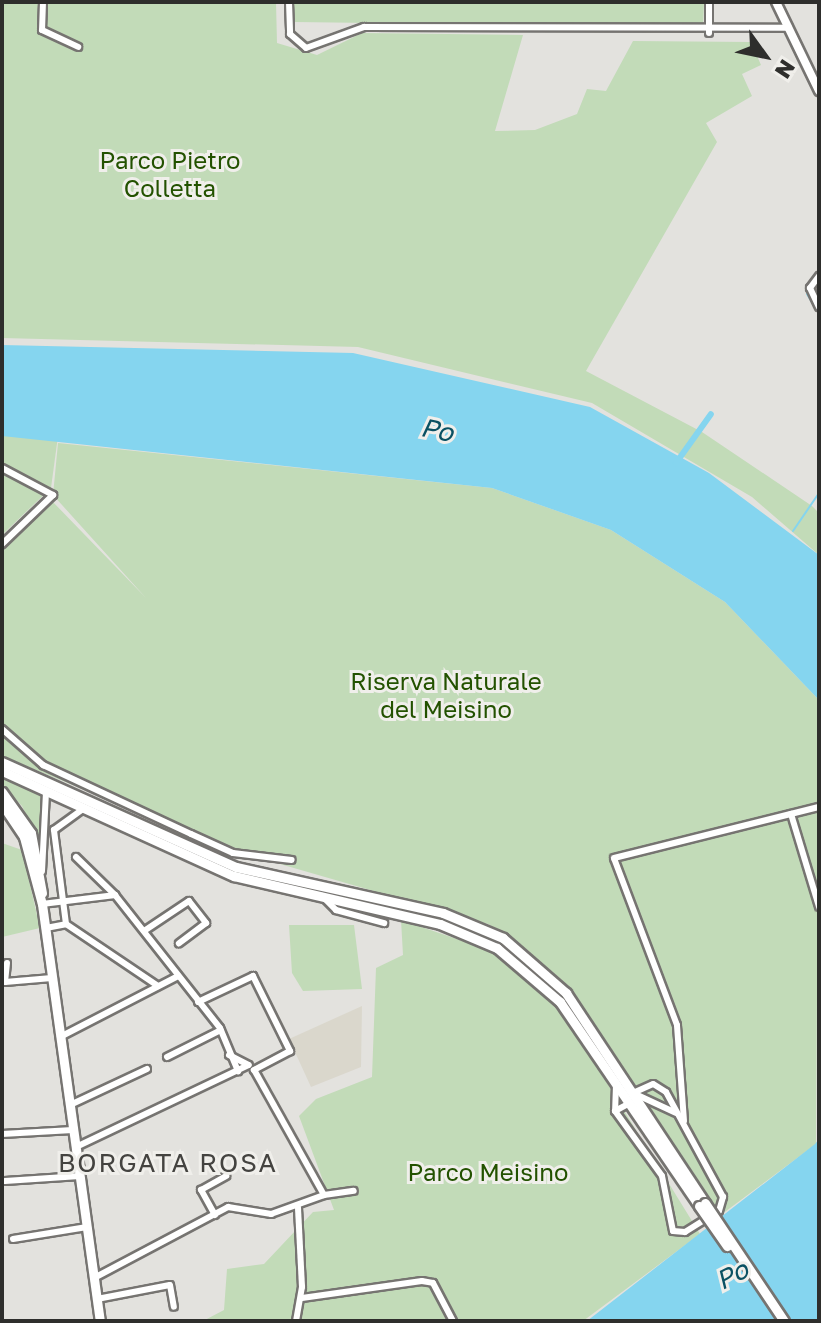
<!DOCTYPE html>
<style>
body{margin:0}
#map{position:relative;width:821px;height:1323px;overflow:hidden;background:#e3e2de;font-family:"Golos Text",sans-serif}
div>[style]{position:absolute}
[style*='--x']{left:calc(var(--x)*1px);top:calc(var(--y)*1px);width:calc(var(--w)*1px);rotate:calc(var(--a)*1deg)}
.built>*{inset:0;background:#dad7cc}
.green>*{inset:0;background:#c2dbb8}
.water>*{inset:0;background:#85d5ef}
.stream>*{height:2px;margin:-1px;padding:0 1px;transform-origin:1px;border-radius:1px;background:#85d5ef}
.canal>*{height:6px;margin:-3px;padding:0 3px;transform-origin:3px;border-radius:3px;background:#85d5ef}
.roads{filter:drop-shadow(2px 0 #767471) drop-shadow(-2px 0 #767471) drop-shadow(0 2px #767471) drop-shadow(0 -2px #767471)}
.street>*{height:6px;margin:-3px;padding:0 3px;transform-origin:3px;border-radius:3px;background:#fff}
.secondary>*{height:8px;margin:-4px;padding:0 4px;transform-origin:4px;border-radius:4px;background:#fff}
.primary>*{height:9px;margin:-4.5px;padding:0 4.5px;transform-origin:4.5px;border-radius:4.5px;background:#fff}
.bridges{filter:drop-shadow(2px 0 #767471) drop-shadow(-2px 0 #767471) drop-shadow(0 2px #767471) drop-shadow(0 -2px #767471)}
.primary-bridge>*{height:9px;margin:-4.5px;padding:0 4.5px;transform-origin:4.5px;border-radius:4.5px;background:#fff}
span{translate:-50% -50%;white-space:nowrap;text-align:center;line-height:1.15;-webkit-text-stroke:6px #f0efeb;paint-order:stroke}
.park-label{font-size:24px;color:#235200}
.water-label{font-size:26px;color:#0a5163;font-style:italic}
.neighbourhood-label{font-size:26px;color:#444340;letter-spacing:2px}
.frame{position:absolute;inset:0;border:4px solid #2e2e2c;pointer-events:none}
.north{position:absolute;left:725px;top:16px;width:80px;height:80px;-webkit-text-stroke:6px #f0efeb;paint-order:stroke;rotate:123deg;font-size:22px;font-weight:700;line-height:32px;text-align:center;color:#2e2e2c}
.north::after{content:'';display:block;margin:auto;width:28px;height:36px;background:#2e2e2c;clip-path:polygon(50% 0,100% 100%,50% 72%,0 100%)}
</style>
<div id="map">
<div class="built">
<div style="clip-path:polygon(362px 1006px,361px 1067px,311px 1087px,289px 1039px)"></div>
</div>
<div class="green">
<div style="clip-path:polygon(2px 2px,276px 2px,277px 43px,317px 55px,362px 33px,523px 35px,495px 131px,535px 130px,577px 114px,587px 89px,606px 91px,633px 41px,751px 42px,761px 65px,742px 74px,752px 96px,706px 123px,717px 142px,586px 371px,702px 432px,812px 506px,819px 513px,819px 555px,752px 497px,592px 403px,358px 347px,2px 338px)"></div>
<div style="clip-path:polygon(294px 2px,704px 2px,703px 27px,294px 22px)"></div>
<div style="clip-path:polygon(2px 428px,58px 436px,51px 488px,2px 535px)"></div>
<div style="clip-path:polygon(58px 443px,492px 488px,611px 530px,725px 602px,819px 700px,816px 1144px,718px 1217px,563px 981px,515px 940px,488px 924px,231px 850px,2px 756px,2px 730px,21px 746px,2px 724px,2px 549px,52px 501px,146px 598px,53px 495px)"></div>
<div style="clip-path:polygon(2px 776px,42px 794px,41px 847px,22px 806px,2px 786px)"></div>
<div style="clip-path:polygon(2px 843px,22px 850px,40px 928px,2px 937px)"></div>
<div style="clip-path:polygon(401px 920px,501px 954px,559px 1005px,700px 1234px,583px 1321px,203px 1321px,224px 1310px,227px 1269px,264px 1264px,313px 1212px,334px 1210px,299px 1116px,316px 1099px,372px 1077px,376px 968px,403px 955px)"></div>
<div style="clip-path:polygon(289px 925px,354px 925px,362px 989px,303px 991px,292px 973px)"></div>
</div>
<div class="water">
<div style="clip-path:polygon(2px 345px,353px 353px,590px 407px,709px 473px,819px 555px,819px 700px,725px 602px,611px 530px,492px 488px,2px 436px)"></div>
<div style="clip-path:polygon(819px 1139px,819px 1321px,587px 1321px,815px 1144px)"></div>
</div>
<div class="stream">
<div style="--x:807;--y:294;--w:22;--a:58"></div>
<div style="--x:793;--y:531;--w:46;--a:-55.6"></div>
</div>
<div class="canal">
<div style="--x:676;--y:463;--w:60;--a:-54.5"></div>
</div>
<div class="roads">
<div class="street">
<div style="--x:43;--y:2;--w:28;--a:92"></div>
<div style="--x:42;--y:30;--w:40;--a:25"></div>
<div style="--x:289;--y:2;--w:32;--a:88"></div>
<div style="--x:290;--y:34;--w:21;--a:41"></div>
<div style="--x:306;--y:48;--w:62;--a:-19.9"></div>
<div style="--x:364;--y:27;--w:425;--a:0.1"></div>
<div style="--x:709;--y:33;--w:31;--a:-90"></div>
<div style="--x:819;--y:276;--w:15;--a:127"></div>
<div style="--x:810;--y:288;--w:21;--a:65"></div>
<div style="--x:2;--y:468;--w:58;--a:27.9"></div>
<div style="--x:53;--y:495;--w:71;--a:136.1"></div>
<div style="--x:2;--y:729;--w:55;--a:41.3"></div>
<div style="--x:43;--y:765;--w:163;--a:25"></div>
<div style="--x:191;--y:834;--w:46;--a:24.3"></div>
<div style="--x:233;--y:853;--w:59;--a:6.8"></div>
<div style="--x:791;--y:814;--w:97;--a:73.2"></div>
<div style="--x:76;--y:857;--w:54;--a:44.3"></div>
<div style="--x:115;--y:895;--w:169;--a:51.7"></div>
<div style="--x:220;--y:1028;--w:47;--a:67.3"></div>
<div style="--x:42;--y:871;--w:79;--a:-87.1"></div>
<div style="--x:322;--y:896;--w:20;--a:45"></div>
<div style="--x:336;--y:910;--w:50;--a:15.2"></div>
<div style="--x:42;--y:904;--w:74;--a:-7"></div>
<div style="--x:66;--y:924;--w:95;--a:-97.3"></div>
<div style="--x:54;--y:830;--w:36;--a:-36"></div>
<div style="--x:66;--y:924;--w:111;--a:34"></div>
<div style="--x:46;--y:928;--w:20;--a:-11"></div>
<div style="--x:144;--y:931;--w:54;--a:-33.7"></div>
<div style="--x:189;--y:901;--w:28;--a:52"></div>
<div style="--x:206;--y:923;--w:34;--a:143"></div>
<div style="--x:7;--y:963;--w:19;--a:96"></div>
<div style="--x:5;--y:982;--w:47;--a:-4.9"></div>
<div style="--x:198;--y:1002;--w:61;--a:-25.3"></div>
<div style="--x:253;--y:976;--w:84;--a:63.7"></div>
<div style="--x:290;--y:1051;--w:41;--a:152.2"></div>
<div style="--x:60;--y:1037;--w:133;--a:-27.3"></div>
<div style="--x:229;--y:1055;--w:22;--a:27"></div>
<div style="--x:167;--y:1057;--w:60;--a:-26.6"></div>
<div style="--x:616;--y:1085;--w:26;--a:92"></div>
<div style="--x:615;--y:1111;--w:15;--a:-28"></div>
<div style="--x:633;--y:1093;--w:47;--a:24.9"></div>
<div style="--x:70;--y:1105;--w:85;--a:-25.1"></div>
<div style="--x:615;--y:1111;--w:80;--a:54.1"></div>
<div style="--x:662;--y:1176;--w:56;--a:78.7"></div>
<div style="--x:673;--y:1231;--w:12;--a:5"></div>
<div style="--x:685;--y:1232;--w:40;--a:-32"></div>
<div style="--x:719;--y:1211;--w:15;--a:-74"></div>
<div style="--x:723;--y:1197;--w:119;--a:-118.5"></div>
<div style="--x:666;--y:1092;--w:15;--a:-148"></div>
<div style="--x:653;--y:1084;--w:22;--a:156"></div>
<div style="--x:684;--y:1121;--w:96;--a:-94.2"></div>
<div style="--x:677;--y:1025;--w:178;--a:-110.7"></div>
<div style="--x:614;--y:858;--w:211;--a:-14"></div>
<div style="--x:2;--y:1134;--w:71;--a:-3.2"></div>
<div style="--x:76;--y:1147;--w:191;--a:-25.4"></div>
<div style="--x:5;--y:1181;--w:75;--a:-3.8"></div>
<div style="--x:324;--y:1195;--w:30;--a:-8"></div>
<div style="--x:215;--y:1215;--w:29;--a:-119"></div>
<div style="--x:201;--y:1190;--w:29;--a:-29"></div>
<div style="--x:13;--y:1239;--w:75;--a:-9.2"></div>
<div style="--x:94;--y:1278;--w:152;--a:-27.9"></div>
<div style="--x:228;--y:1207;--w:44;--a:9.2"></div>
<div style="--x:271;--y:1214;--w:56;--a:-19.7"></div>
<div style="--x:324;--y:1195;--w:143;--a:-119.2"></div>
<div style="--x:302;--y:1298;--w:121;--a:-8.1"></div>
<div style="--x:422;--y:1281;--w:11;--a:10"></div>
<div style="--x:433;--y:1283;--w:43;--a:62.2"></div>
<div style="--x:97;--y:1299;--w:74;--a:-10.9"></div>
<div style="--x:170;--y:1285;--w:22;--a:80"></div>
<div style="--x:296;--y:1321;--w:35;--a:-80"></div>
<div style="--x:302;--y:1287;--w:80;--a:-92.9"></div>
</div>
<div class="secondary">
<div style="--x:776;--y:2;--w:99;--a:64.2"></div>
</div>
<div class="primary">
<div style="--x:2;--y:762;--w:256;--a:24.2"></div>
<div style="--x:236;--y:867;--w:212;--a:12.5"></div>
<div style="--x:443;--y:913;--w:65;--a:22.6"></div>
<div style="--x:503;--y:938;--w:84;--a:41.1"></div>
<div style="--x:566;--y:993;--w:252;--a:56.5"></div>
<div style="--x:2;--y:771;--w:255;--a:24.4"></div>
<div style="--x:234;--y:876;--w:212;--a:13.1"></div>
<div style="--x:440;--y:924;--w:62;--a:22.8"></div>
<div style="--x:497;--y:948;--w:83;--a:40.6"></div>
<div style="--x:560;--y:1002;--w:247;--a:55.7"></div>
<div style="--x:2;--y:792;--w:50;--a:54.7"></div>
<div style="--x:31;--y:833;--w:61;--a:79.6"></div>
<div style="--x:2;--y:804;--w:40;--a:56"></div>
<div style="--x:24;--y:837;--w:69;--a:75"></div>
<div style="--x:42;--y:904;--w:421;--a:82.1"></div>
</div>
</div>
<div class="bridges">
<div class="primary-bridge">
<div style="--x:705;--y:1203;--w:142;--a:56.2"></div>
<div style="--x:699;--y:1206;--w:49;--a:55"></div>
</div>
</div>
<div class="park-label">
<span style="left:170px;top:174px">Parco Pietro<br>Colletta</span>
<span style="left:446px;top:695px">Riserva Naturale<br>del Meisino</span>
<span style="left:488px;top:1172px">Parco Meisino</span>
</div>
<div class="water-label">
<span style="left:437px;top:430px;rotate:11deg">Po</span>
<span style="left:732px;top:1275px;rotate:-28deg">Po</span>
</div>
<div class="neighbourhood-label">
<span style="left:168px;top:1163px">BORGATA ROSA</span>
</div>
<div class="frame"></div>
<div class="north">N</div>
</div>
